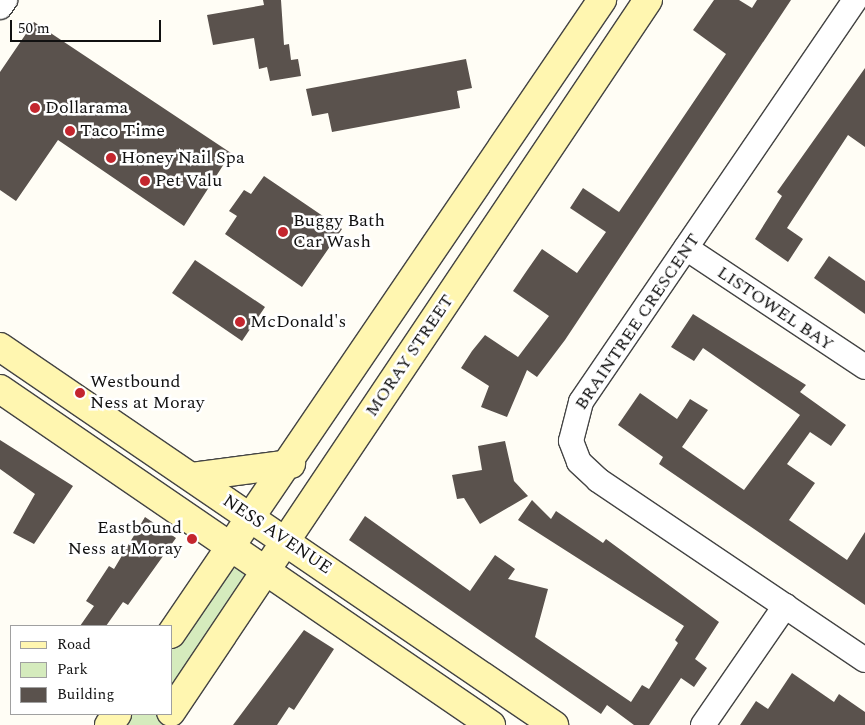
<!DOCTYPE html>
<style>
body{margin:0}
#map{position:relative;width:865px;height:725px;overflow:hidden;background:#fffdf5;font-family:Spectral,serif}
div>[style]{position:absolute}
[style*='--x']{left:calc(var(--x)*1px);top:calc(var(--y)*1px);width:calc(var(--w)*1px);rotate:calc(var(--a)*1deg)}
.green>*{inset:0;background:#d5ebbd}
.building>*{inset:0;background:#5a524d}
.roads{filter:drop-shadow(1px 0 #444) drop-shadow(-1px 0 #444) drop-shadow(0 1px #444) drop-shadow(0 -1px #444)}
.street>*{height:24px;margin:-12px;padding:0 12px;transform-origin:12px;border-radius:12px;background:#fff}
.secondary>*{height:28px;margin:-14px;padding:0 14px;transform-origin:14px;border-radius:14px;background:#fff6b0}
.dots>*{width:14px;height:14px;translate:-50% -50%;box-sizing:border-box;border:2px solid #fff;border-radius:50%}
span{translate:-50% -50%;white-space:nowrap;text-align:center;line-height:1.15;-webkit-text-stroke:5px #fff;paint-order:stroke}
.poi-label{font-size:18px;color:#111}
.left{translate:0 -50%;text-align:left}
.right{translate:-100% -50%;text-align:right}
.street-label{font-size:18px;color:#111}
.legend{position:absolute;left:10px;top:625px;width:162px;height:90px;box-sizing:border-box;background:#fff;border:1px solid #a0a0a0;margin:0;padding:6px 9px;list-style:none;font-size:15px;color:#111}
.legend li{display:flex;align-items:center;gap:10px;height:25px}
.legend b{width:25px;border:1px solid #a0a0a0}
.scale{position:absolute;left:10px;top:20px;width:151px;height:22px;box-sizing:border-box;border:2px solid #111;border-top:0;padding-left:6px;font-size:15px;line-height:18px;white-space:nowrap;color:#111;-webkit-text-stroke:4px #fff;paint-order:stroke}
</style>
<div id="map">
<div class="green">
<div style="clip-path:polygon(230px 547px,266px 572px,171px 712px,171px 634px)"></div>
<div style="clip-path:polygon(117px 714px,170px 714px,162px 725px,109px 725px)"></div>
</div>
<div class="building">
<div style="clip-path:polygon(263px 0,281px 0,284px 45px,289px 44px,291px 60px,298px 59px,301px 76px,270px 81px,267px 67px,259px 69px,254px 38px,213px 45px,207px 15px,264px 5px)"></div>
<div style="clip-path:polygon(714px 0,739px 0,752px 8px,757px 0,791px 0,565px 340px,537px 377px,527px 370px,507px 417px,481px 407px,489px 386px,461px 368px,472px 351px,485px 335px,518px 357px,549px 316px,513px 291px,528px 269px,542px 249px,577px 273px,606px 232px,570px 208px,583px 188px,619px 212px,726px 54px,693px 30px)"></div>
<div style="clip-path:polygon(34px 22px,231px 153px,184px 226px,58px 140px,16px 201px,0 190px,0 72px)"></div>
<div style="clip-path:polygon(466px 59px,472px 88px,457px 91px,460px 108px,332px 132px,328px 113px,312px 116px,306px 89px)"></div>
<div style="clip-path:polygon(865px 68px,865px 147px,848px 135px,787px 228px,803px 239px,788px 262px,755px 239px,782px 196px,777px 192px)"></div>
<div style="clip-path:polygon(264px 176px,342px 229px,302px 287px,225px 234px,237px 216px,229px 211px,244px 190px,251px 194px)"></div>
<div style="clip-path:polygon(829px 256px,865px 281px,865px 314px,814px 278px)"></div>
<div style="clip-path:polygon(195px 260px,265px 307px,242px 341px,172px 293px)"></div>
<div style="clip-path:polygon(693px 314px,806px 385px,800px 392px,846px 425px,831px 446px,810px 432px,787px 464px,815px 483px,789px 520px,847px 560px,865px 532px,865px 605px,659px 464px,663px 457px,618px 425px,640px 393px,677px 419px,690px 399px,708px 410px,682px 447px,744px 490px,800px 415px,703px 348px,694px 361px,671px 347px)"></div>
<div style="clip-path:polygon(0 440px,73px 486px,34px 544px,13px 533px,35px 494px,0 469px)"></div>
<div style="clip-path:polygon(505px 441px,514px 481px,528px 496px,480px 524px,464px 498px,457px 499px,452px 475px,482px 470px,478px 446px)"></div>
<div style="clip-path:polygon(532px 500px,551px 519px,556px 511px,603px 543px,606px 539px,719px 622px,695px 659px,707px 668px,694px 687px,681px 678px,649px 725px,634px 725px,607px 705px,601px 714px,349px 540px,365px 516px,470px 591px,495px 555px,515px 569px,508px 579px,548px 589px,535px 637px,631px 702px,642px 685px,649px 689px,678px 643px,675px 640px,684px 626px,518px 520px)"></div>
<div style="clip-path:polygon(145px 517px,176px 538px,128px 605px,123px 602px,106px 626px,80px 626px,94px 606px,86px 601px,109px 566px,114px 569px)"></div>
<div style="clip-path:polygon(304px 630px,334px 649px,294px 710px,289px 707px,277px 725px,233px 725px)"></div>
<div style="clip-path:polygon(792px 673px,834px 702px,839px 694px,865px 712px,865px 725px,740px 725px,756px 701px,768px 709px)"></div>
</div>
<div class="roads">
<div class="street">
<div style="--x:855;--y:0;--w:486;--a:124.3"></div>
<div style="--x:581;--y:402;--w:40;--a:104.4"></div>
<div style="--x:571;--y:441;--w:22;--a:69"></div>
<div style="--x:579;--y:462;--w:26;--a:43"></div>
<div style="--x:598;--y:480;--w:322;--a:34"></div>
<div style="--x:0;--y:7;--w:9;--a:-54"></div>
<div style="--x:686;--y:248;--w:215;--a:33.6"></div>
<div style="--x:703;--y:725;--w:145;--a:-55.4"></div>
</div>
<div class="secondary">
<div style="--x:0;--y:347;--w:671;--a:34.31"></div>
<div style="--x:0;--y:389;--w:595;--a:34.38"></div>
<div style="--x:192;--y:477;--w:100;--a:-7.5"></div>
<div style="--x:171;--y:634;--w:767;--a:-55.79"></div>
<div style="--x:171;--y:712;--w:857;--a:-56.18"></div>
<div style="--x:109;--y:725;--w:14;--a:-54"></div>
</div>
</div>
<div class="dots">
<div style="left:35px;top:108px;background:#c4262e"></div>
<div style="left:70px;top:131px;background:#c4262e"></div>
<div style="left:111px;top:158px;background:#c4262e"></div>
<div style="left:145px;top:181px;background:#c4262e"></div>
<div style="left:283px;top:232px;background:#c4262e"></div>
<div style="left:240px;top:322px;background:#c4262e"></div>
<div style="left:80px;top:393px;background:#c4262e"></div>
<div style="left:192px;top:539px;background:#c4262e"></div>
</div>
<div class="poi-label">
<span class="left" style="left:45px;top:108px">Dollarama</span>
<span class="left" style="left:80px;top:131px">Taco Time</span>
<span class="left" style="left:121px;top:158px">Honey Nail Spa</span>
<span class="left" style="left:155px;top:181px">Pet Valu</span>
<span class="left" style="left:293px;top:232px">Buggy Bath<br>Car Wash</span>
<span class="left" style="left:250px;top:322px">McDonald's</span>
<span class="left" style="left:90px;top:393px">Westbound<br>Ness at Moray</span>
<span class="right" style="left:182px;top:539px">Eastbound<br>Ness at Moray</span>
</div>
<div class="street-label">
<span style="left:775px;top:309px;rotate:34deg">LISTOWEL BAY</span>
<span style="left:638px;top:322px;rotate:-56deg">BRAINTREE CRESCENT</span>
<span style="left:410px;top:356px;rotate:-56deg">MORAY STREET</span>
<span style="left:277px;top:535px;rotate:34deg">NESS AVENUE</span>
</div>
<ul class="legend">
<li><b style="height:6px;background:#fff6b0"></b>Road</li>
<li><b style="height:14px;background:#d5ebbd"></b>Park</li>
<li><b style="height:14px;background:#5a524d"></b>Building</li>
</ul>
<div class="scale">50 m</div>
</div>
